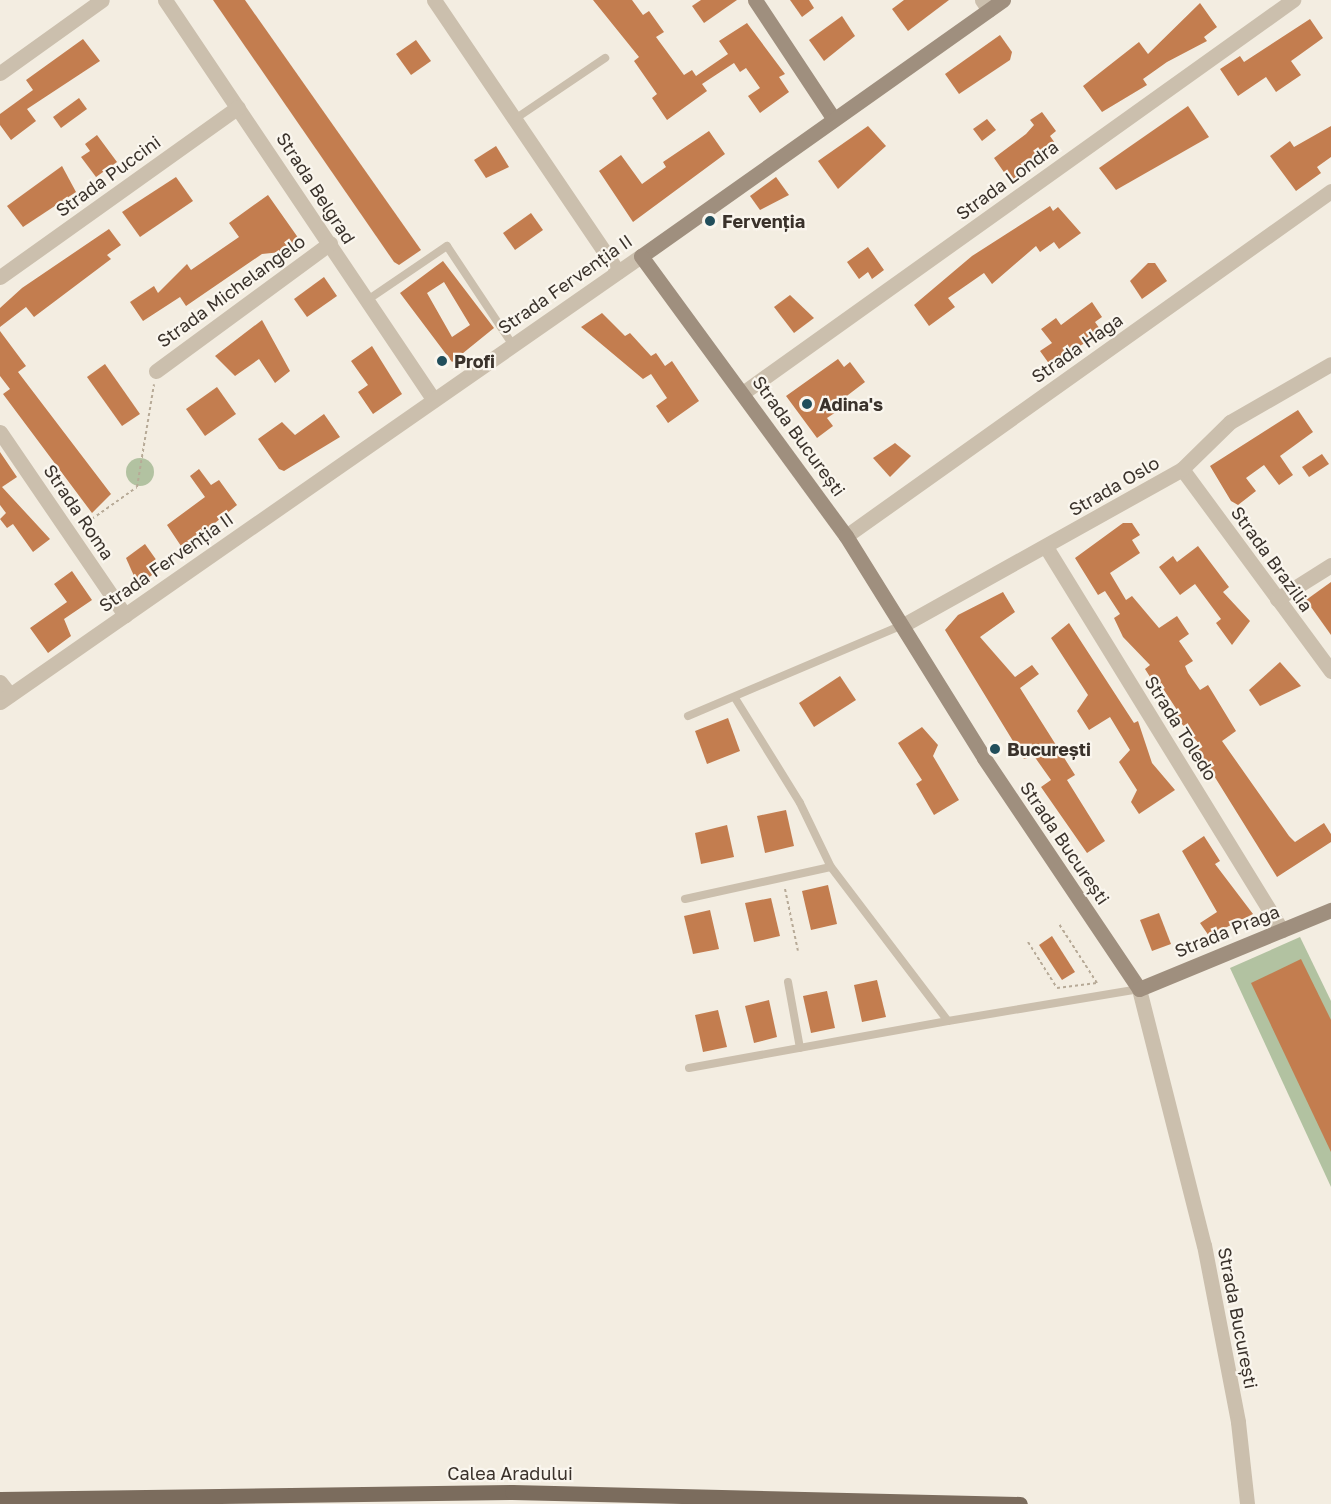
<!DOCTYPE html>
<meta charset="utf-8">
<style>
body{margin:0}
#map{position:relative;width:1331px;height:1504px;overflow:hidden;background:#f3ede1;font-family:"Golos Text",sans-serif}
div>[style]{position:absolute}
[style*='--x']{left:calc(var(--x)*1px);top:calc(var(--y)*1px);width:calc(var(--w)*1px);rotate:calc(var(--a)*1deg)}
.green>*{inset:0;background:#b2c2a1}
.round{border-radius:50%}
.building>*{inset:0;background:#c37d4f}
.path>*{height:2px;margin-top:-1px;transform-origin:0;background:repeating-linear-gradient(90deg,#b7aa97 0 3px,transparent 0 6px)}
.lane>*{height:8px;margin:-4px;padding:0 4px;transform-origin:4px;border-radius:4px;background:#cbbfad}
.street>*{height:15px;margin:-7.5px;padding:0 7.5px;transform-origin:7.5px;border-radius:7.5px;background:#cbbfad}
.secondary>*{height:15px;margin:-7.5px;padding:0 7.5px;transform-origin:7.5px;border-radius:7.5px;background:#9f8f7e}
.primary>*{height:15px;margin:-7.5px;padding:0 7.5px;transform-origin:7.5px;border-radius:7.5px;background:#7b6c5d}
.dots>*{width:16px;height:16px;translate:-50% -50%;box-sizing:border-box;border:3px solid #faf6ee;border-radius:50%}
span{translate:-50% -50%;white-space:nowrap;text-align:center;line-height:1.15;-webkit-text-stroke:4.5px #faf6ee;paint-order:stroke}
.street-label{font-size:18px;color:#3a322b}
.poi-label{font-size:18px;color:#3a322b;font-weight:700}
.left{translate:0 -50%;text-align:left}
</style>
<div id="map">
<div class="green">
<div class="round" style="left:126px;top:458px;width:28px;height:28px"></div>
<div style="clip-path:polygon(1300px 937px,1331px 1001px,1331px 1187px,1230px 968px)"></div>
</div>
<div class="building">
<div style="clip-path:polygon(213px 0,245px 0,421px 250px,399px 265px,394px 262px)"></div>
<div style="clip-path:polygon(593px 0,632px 0,643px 15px,649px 11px,664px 32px,656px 37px,684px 75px,692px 70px,696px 76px,728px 54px,719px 41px,747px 23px,785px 74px,779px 77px,789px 92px,760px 113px,748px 96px,760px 88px,746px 68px,740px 72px,734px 63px,702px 84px,707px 91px,667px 120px,652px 98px,657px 94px,634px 61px,639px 57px)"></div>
<div style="clip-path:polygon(701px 0,737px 0,704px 23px,692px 6px)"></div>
<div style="clip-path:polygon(790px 0,809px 0,814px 8px,802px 17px)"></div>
<div style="clip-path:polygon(904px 0,949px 0,908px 31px,892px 9px)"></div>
<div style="clip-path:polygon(1200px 3px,1217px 27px,1204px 37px,1207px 41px,1167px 62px,1143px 79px,1147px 85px,1102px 112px,1083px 86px,1139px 42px,1148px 54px)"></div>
<div style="clip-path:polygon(842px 16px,855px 36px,824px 61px,809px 40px)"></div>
<div style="clip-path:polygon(1310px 19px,1323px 38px,1291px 61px,1301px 75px,1276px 92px,1266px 77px,1238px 96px,1220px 69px,1240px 56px,1244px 62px)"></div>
<div style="clip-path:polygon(1000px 35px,1012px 52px,1010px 60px,959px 94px,945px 74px)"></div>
<div style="clip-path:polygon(83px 39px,100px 61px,27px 109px,36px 121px,11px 140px,0 125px,0 114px,33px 90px,26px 80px)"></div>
<div style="clip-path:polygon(416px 40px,431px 61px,411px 75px,396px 54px)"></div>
<div style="clip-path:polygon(79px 98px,87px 109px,61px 128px,53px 117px)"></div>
<div style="clip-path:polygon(1188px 106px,1209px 137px,1116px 190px,1099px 168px)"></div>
<div style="clip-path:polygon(1042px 112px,1056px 131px,1050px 136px,1057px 146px,1016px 171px,1022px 179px,1013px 185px,994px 158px,1026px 134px,1034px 125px,1030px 120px)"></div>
<div style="clip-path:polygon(987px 119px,996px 130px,982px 141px,973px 129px)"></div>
<div style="clip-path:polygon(868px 126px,886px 146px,838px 189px,818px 161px)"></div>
<div style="clip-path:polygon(1331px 126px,1331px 157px,1317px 167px,1321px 173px,1296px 191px,1270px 156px,1290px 141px,1294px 147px)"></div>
<div style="clip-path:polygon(709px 131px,725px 154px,633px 222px,599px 171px,621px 155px,642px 184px,666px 167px,663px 162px)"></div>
<div style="clip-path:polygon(97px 135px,117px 162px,96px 177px,81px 157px,90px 151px,85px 144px)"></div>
<div style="clip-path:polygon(496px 146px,509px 167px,486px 178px,474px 160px)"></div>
<div style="clip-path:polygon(62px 166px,76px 192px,23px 227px,7px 206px)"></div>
<div style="clip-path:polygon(176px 177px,193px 201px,140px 237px,122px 212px)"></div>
<div style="clip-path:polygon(776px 177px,789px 195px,760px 210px,750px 196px)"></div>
<div style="clip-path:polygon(268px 195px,299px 239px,281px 252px,262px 254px,186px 306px,180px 297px,143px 321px,130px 302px,154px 286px,158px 293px,187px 264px,191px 270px,239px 237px,229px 223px)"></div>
<div style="clip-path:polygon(1050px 206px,1053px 211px,1058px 207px,1081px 233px,1059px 249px,1054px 242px,1040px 252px,1036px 246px,992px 284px,984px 273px,948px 298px,955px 307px,929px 326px,914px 305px,972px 256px)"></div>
<div style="clip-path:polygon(531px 213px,543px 230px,515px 250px,503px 233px)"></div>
<div style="clip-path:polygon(109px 229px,121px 245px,107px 255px,111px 259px,34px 317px,26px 307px,0 327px,0 308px,22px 288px)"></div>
<div style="clip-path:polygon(868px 247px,884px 270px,872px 279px,868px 272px,859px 279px,847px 262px)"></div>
<div style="clip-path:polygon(evenodd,443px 261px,494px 328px,452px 362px,400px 293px,443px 261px,444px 282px,470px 325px,452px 337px,427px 293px,444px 282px)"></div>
<div style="clip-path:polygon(1148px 263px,1155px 263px,1167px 281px,1142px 299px,1130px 281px)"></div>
<div style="clip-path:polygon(324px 277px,337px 296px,307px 317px,294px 299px)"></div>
<div style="clip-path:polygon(790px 295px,814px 318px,794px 333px,774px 307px)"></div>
<div style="clip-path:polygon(1092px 302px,1102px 317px,1095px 322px,1102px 332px,1050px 365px,1040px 351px,1052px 343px,1041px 329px,1056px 318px,1061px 325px)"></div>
<div style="clip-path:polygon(602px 313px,625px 336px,630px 333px,651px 356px,656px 353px,665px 366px,672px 361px,699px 401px,668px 423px,656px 406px,667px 398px,651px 374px,643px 379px,581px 327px)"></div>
<div style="clip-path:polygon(262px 320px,290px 371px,275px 383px,259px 359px,235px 376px,215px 356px)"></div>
<div style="clip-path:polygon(0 331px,26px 366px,18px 372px,111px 494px,92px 513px,3px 394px,10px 389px,0 376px)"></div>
<div style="clip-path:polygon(372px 346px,402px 394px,373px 414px,358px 392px,368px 385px,351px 361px)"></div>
<div style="clip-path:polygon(838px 359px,844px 367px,850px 362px,865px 382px,835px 405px,839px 410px,827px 418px,833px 426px,817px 438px,786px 396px)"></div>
<div style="clip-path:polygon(105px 364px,140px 414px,122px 426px,87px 377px)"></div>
<div style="clip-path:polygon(217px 387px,236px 414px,205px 436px,186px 409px)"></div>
<div style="clip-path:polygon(1298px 410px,1313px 432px,1280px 456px,1293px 475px,1279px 485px,1264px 465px,1246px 478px,1256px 491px,1238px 505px,1231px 501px,1210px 466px)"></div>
<div style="clip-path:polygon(324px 414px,340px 437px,284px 471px,279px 469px,258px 439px,282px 422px,295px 435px)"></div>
<div style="clip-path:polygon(895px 443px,911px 456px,890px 477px,873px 458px)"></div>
<div style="clip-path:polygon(0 452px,17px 477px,2px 487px,50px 539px,33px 552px,13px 524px,7px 528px,0 519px,6px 513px,0 505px)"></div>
<div style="clip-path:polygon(1322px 454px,1329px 464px,1309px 477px,1302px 467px)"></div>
<div style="clip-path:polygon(199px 469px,211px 485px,219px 480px,237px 505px,183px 549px,167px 525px,205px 497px,190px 476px)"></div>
<div style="clip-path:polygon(1123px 523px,1132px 523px,1140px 535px,1132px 540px,1140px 553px,1110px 573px,1126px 600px,1132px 596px,1159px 628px,1177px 616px,1189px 634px,1179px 641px,1193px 661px,1185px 666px,1188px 673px,1200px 690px,1208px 685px,1236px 731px,1222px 741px,1289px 836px,1295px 842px,1324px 823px,1331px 834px,1331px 842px,1277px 877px,1198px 750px,1202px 747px,1175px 716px,1179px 713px,1156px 678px,1152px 680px,1145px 669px,1150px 665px,1123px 637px,1114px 618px,1120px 614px,1105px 591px,1098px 595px,1075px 558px)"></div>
<div style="clip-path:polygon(145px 544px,162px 568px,138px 585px,126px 558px)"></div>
<div style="clip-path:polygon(1198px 546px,1229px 587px,1223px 592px,1250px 621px,1232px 645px,1216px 623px,1221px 619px,1195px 584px,1180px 595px,1159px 567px,1173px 556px,1177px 562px)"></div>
<div style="clip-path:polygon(72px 571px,92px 600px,64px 619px,71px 636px,48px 653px,30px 628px,67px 602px,54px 584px)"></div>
<div style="clip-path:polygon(1331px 582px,1331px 635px,1306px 600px)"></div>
<div style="clip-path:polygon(1003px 592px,1015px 612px,980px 637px,1015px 677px,1032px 665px,1039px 674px,1020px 688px,1075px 775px,1067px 780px,1105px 841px,1087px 853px,1041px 787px,1051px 780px,1034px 756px,1024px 759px,945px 630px,958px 615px)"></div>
<div style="clip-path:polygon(1069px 623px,1134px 723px,1138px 721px,1152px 763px,1175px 790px,1139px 814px,1131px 802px,1137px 790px,1119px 762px,1130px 750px,1110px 717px,1089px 730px,1077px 711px,1088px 695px,1051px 638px)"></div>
<div style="clip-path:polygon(1280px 662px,1301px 686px,1260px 706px,1249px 690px)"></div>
<div style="clip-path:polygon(840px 676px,856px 700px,814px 727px,799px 703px)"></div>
<div style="clip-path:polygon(728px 718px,740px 751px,707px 764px,695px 731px)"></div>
<div style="clip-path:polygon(922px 727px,938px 745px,933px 756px,959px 800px,934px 815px,916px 784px,922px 780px,898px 743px)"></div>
<div style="clip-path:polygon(786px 810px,794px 846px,765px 853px,757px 816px)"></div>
<div style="clip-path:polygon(727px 825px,734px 857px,701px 864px,695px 833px)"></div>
<div style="clip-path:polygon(1204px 836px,1220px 861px,1215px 864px,1253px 914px,1209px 936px,1200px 923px,1217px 912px,1182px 851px)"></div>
<div style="clip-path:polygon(828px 885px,837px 924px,811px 930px,802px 891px)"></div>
<div style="clip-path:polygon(771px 898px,780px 936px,754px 942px,745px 903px)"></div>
<div style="clip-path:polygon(710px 910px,719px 949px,693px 954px,684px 916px)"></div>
<div style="clip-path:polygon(1159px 913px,1171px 944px,1152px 951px,1140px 920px)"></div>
<div style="clip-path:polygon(1052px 936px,1075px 972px,1062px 980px,1039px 945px)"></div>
<div style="clip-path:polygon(1301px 959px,1331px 1020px,1331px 1152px,1251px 983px)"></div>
<div style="clip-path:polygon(877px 980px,886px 1017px,862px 1022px,854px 985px)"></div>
<div style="clip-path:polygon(827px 991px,835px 1028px,811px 1033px,803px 996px)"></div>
<div style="clip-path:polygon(769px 1000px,777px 1037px,754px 1043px,745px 1006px)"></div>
<div style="clip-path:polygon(718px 1010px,727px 1047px,703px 1052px,695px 1015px)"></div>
</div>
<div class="path">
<div style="--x:82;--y:526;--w:67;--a:-35.3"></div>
<div style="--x:137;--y:487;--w:104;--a:-80.6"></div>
<div style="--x:785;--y:889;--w:63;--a:78.2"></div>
<div style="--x:1028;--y:942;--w:54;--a:57.8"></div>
<div style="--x:1057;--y:988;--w:40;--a:-7.1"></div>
<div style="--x:1097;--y:983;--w:70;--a:-122.8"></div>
</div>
<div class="lane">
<div style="--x:515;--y:119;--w:109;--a:-34.1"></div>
<div style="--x:366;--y:301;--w:98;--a:-34.2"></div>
<div style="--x:447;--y:246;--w:118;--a:56.4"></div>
<div style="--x:735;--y:698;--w:123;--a:58.2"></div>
<div style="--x:800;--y:803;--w:71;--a:64.2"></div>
<div style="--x:688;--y:716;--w:233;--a:-23"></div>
<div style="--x:685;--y:899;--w:149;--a:-12.4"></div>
<div style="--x:831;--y:867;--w:193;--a:52.8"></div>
<div style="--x:948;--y:1021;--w:194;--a:-9.5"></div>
<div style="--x:788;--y:982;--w:67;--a:79.7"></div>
<div style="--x:689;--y:1068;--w:263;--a:-10.3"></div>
</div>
<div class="street">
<div style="--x:165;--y:0;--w:481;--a:56.1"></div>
<div style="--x:434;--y:0;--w:328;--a:55.9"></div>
<div style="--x:982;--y:0;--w:12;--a:55"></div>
<div style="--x:0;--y:73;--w:125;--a:-35.6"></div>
<div style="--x:0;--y:277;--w:292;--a:-35.5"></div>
<div style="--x:156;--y:371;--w:216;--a:-36.3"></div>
<div style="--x:744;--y:392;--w:675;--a:-35.53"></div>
<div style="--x:0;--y:432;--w:222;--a:55.7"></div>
<div style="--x:1182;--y:469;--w:251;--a:53.6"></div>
<div style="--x:846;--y:536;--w:595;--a:-35.43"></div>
<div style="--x:1046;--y:547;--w:450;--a:58.4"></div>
<div style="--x:1277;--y:599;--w:64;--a:-32.2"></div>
<div style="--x:905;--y:624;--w:317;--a:-29.2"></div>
<div style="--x:1182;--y:469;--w:67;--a:-44.4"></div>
<div style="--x:1230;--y:422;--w:116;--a:-29.9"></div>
<div style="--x:0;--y:682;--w:16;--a:52"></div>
<div style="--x:0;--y:702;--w:781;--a:-34.83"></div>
<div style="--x:1139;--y:989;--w:264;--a:75.8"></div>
<div style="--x:1204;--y:1245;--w:180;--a:79.1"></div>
<div style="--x:1238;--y:1422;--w:82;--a:83.7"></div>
</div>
<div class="secondary">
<div style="--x:755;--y:0;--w:141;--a:56.5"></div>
<div style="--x:1003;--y:0;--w:443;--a:144.7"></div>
<div style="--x:641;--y:256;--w:347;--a:53.8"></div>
<div style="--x:846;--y:536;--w:261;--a:58.1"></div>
<div style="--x:984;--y:758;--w:278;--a:56.1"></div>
<div style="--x:1139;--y:989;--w:208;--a:-22.4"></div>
</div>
<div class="primary">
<div style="--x:0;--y:1499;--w:512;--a:-0.78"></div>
<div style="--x:512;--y:1492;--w:508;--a:1.35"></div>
</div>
<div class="dots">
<div style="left:710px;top:221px;background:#214e5b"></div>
<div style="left:442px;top:361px;background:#214e5b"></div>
<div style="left:807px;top:404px;background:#214e5b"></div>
<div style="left:995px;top:749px;background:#214e5b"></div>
</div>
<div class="street-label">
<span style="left:108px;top:176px;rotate:-36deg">Strada Puccini</span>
<span style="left:1007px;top:180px;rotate:-36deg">Strada Londra</span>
<span style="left:316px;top:188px;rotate:57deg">Strada Belgrad</span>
<span style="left:565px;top:284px;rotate:-35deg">Strada Fervenția II</span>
<span style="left:231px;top:291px;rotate:-36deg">Strada Michelangelo</span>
<span style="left:1077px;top:348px;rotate:-35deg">Strada Haga</span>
<span style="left:799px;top:436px;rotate:54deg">Strada București</span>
<span style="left:1114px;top:486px;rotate:-30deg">Strada Oslo</span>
<span style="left:79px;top:512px;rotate:56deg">Strada Roma</span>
<span style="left:1272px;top:559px;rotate:54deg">Strada Brazilia</span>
<span style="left:166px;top:562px;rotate:-35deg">Strada Fervenția II</span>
<span style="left:1181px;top:728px;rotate:58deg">Strada Toledo</span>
<span style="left:1065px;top:843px;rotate:56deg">Strada București</span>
<span style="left:1227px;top:931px;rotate:-22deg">Strada Praga</span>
<span style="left:1238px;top:1318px;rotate:79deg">Strada București</span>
<span style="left:510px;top:1473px">Calea Aradului</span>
</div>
<div class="poi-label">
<span class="left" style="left:722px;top:221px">Fervenția</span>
<span class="left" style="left:454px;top:361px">Profi</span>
<span class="left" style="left:819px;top:404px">Adina's</span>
<span class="left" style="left:1007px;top:749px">București</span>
</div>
</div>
